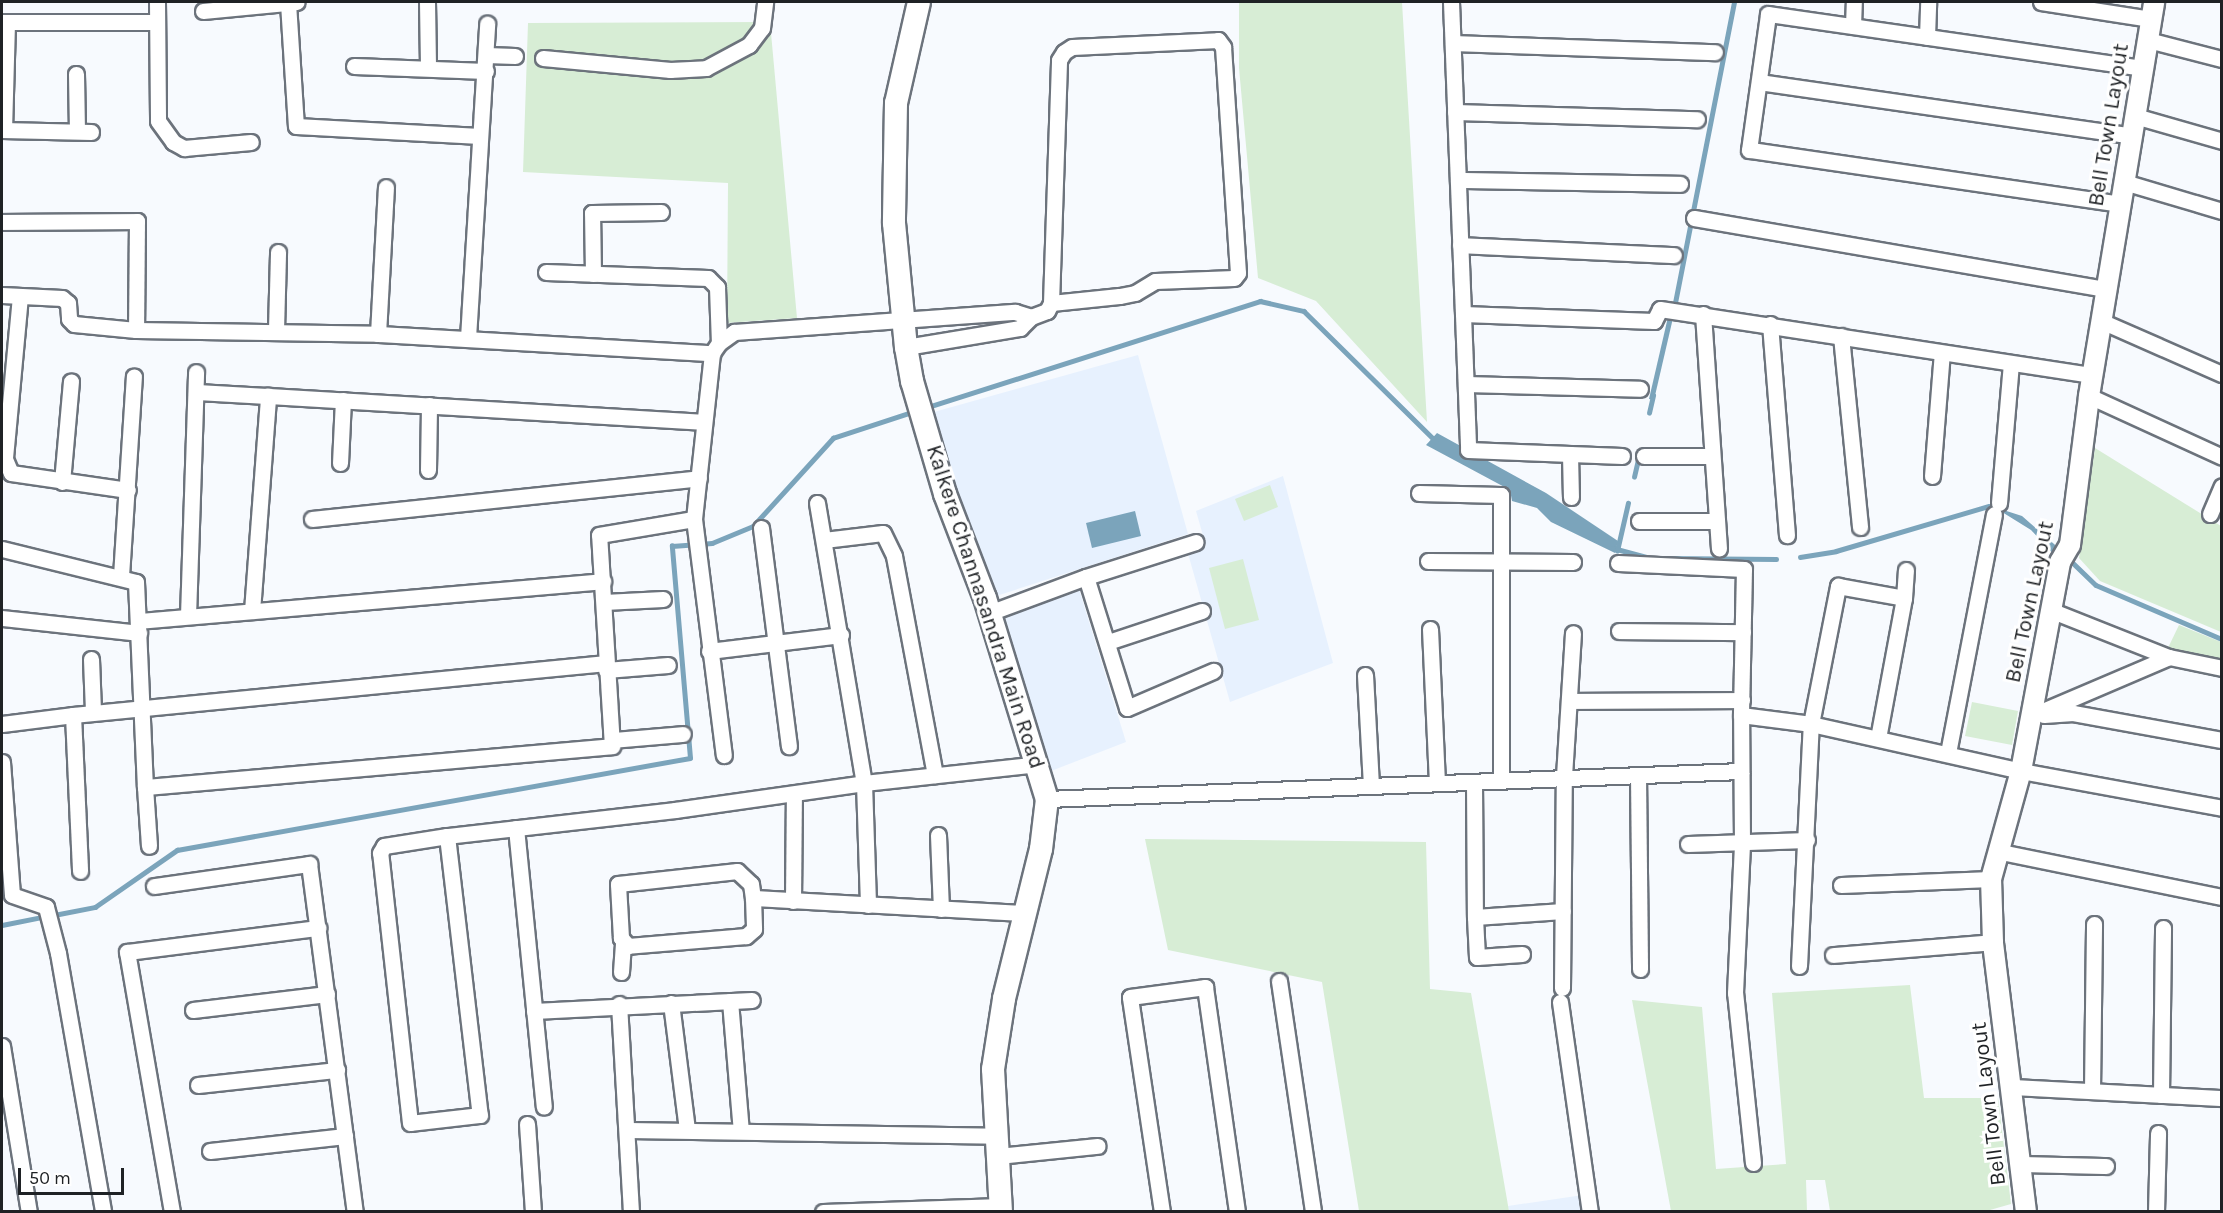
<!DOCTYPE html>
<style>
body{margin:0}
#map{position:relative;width:2223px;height:1213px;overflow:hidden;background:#f7fafe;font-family:Karla,sans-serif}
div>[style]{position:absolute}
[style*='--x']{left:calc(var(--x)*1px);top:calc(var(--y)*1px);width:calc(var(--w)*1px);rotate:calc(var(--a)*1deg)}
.built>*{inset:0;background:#e7f1fe}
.green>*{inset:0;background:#d7edd5}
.water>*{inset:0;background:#7ba4bb}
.stream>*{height:4.5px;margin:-2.25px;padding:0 2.25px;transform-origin:2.25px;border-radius:2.25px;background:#7ba4bb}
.roads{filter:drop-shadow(2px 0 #6c737c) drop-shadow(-2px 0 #6c737c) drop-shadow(0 2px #6c737c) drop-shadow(0 -2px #6c737c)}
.minor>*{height:15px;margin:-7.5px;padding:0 7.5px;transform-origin:7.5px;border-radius:7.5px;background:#fff}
.tertiary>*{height:20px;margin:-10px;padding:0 10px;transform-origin:10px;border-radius:10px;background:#fff}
.secondary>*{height:22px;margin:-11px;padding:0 11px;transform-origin:11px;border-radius:11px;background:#fff}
span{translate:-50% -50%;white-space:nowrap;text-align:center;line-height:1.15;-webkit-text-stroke:6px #fff;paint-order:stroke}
.street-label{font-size:22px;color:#1f2225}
.frame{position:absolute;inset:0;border:3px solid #1f2225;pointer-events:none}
.scale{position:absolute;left:18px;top:1168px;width:106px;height:27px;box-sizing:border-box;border:3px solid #1f2225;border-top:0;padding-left:8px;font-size:18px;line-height:21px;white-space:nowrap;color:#1f2225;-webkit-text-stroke:4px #fff;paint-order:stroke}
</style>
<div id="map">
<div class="built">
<div style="clip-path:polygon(1138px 355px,1188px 534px,993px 597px,942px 449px,934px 412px)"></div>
<div style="clip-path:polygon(1283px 476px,1333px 663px,1230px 702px,1187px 550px,1206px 546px,1196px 511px)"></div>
<div style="clip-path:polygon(1078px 586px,1126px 742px,1051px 771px,993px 614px)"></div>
<div style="clip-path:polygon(1583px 1195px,1585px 1211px,1509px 1211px,1508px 1206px)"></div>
</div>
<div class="green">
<div style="clip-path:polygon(1239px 2px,1402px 2px,1427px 422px,1316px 301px,1258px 278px,1239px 68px)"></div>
<div style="clip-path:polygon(770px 22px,797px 318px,727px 323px,728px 183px,523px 172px,528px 23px)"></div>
<div style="clip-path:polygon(2095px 448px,2221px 526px,2221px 632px,2100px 581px,2079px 558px)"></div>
<div style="clip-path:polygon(1270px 485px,1278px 507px,1244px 521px,1235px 499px)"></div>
<div style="clip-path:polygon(1243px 559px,1259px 620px,1225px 629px,1209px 568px)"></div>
<div style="clip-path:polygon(2179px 625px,2221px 642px,2221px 662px,2167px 650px)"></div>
<div style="clip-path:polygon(1972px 702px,2018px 711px,2012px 745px,1965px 736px)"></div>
<div style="clip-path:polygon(1145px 839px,1426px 842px,1430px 989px,1471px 993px,1509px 1211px,1359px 1211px,1322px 982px,1168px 950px)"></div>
<div style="clip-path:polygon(1910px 985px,1924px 1098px,1998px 1098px,2011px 1204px,1983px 1212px,1830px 1211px,1825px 1180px,1806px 1180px,1807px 1211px,1671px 1211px,1632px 1000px,1702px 1007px,1716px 1169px,1786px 1164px,1772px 993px)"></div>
</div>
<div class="water">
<div style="clip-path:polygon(1668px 317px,1673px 318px,1654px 400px,1649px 399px)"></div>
<div style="clip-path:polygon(1437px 433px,1546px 493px,1618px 541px,1615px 553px,1551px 522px,1537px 508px,1512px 501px,1510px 490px,1426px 445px)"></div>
<div style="clip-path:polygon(1988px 505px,2022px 516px,2062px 551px,2057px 558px,2031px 530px,2002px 512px,1987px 509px)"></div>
<div style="clip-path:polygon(1135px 511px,1141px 536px,1092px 548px,1086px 523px)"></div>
</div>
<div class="stream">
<div style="--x:1674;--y:308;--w:312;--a:-78.9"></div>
<div style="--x:925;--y:408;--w:352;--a:-17.7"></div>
<div style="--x:1260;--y:301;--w:45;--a:12.8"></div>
<div style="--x:1304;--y:311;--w:185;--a:44.6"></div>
<div style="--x:1649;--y:413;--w:18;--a:-77"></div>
<div style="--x:1634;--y:477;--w:22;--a:-77"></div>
<div style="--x:1613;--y:548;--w:39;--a:15"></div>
<div style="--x:1617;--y:551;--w:49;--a:-77.1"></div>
<div style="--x:1800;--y:557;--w:36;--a:-9"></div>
<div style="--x:1836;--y:551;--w:159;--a:-16.4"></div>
<div style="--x:1662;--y:558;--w:114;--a:0.5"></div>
<div style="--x:2069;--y:559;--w:37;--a:44"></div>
<div style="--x:2096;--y:585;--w:137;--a:23.2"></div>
<div style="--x:54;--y:915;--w:42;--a:-11"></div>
<div style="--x:95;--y:907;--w:100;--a:-34.8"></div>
<div style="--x:177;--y:850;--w:521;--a:-10.17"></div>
<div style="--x:690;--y:758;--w:213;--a:-94.9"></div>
<div style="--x:672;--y:546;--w:40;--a:-4.3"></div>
<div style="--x:712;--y:543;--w:44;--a:-22.5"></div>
<div style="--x:753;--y:526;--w:119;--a:-47.7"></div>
<div style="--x:833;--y:438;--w:83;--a:-18.2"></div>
<div style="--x:2;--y:925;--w:41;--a:-11.3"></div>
</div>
<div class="roads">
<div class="minor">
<div style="--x:157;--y:2;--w:119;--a:89.5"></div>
<div style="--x:158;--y:121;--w:26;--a:54"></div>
<div style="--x:173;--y:142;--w:13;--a:29"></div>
<div style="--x:184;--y:148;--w:67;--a:-5.1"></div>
<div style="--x:427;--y:2;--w:66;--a:89.1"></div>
<div style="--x:1451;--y:2;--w:448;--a:87.8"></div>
<div style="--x:1468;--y:450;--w:154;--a:2.2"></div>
<div style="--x:2041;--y:2;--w:111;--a:8.8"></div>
<div style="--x:288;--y:3;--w:123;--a:86.3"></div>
<div style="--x:296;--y:126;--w:184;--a:3.1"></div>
<div style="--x:203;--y:11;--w:94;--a:-5.5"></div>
<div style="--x:2;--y:22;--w:155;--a:0"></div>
<div style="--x:1853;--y:26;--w:24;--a:-88"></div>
<div style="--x:1927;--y:37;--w:35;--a:-88"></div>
<div style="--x:2148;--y:40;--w:76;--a:14.4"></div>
<div style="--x:1453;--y:43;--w:262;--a:2"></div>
<div style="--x:486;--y:55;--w:29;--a:2"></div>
<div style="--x:543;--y:58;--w:128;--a:5.4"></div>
<div style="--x:670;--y:70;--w:36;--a:-3"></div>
<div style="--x:706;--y:68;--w:49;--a:-28.1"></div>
<div style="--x:749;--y:45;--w:21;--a:-53"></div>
<div style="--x:762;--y:28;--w:26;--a:-83"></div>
<div style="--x:354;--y:66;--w:132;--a:2.2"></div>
<div style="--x:76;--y:74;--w:57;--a:89"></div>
<div style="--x:1759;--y:82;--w:377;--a:8.2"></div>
<div style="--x:1455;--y:112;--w:242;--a:1.7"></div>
<div style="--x:2135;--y:116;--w:91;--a:16"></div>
<div style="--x:2;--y:130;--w:89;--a:1.3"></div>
<div style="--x:4;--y:130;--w:108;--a:-88.4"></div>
<div style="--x:1458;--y:180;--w:222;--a:1"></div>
<div style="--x:2124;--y:182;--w:102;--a:16.5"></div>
<div style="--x:2121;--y:204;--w:376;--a:-171.7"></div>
<div style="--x:1749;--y:150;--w:137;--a:-82"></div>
<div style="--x:1768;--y:14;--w:379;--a:8.2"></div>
<div style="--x:1694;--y:218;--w:418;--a:9.8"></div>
<div style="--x:2;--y:222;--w:135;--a:-0.4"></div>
<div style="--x:137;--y:221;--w:109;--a:90.5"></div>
<div style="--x:1460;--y:245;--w:214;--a:2.7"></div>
<div style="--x:546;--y:272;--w:162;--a:2.1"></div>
<div style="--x:708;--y:278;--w:13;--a:45"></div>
<div style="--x:717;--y:287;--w:56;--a:88"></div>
<div style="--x:593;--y:274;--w:61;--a:-90.9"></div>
<div style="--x:592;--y:213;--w:69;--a:-0.8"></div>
<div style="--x:2;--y:295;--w:60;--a:2.9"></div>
<div style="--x:62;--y:298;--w:8;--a:40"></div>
<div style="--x:68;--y:303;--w:16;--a:86"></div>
<div style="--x:69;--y:319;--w:7;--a:45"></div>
<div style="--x:74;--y:324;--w:62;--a:5.5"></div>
<div style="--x:136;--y:330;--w:242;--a:0.9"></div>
<div style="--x:378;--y:334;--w:335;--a:3.3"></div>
<div style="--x:20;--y:296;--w:164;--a:95.3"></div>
<div style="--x:5;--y:459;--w:15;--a:67"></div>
<div style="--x:11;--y:473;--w:118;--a:8.3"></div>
<div style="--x:1463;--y:314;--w:191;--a:2.1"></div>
<div style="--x:1654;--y:321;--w:13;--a:-63"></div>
<div style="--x:1660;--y:309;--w:437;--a:8.7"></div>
<div style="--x:1703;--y:314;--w:235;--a:86.1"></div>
<div style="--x:2101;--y:321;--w:132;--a:23.7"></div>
<div style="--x:1770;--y:324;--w:212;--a:85.4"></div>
<div style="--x:276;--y:330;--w:78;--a:-88.5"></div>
<div style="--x:378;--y:334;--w:147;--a:-86.9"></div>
<div style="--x:1841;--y:336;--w:192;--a:84.3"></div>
<div style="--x:468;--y:338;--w:315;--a:-86.5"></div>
<div style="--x:906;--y:347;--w:116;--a:-9.5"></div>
<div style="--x:1020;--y:328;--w:16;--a:-45"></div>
<div style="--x:1031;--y:317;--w:17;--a:-21"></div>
<div style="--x:1047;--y:311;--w:9;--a:-63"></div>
<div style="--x:1051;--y:303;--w:243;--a:-88.1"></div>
<div style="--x:1059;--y:60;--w:9;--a:-58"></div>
<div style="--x:1064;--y:52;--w:9;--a:-32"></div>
<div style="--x:1072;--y:47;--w:146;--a:-2.7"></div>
<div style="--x:1218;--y:40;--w:9;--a:54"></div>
<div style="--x:1223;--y:47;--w:226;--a:86.2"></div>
<div style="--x:1238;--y:273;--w:6;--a:129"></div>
<div style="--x:1234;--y:278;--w:79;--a:177.8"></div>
<div style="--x:1155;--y:281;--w:23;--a:149"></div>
<div style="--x:1135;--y:293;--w:16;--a:169"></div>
<div style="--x:1119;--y:296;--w:68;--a:174.1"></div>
<div style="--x:1466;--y:384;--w:174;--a:1.6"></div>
<div style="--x:196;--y:392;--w:72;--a:3.2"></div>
<div style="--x:2089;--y:396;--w:146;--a:24.6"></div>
<div style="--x:1570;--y:454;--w:43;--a:88.7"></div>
<div style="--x:1644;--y:456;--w:68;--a:0"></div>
<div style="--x:340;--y:463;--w:63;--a:-87.3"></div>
<div style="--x:428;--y:470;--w:65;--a:-89.1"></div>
<div style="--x:1932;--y:476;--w:123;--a:-85.4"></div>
<div style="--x:62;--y:482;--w:101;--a:-84.9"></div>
<div style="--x:1419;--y:493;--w:82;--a:1.4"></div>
<div style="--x:1501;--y:495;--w:284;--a:90"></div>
<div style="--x:817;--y:503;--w:284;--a:80.5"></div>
<div style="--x:864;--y:783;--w:122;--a:88.1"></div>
<div style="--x:1999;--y:503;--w:140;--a:-85.1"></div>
<div style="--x:2210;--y:514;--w:30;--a:-67"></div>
<div style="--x:312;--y:519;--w:389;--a:-6"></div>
<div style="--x:694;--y:519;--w:238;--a:82.8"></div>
<div style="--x:1639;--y:521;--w:78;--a:0"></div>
<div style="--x:761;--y:528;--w:220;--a:82.7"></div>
<div style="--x:824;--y:540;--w:59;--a:-6.8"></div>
<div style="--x:883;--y:533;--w:25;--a:64"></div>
<div style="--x:894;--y:556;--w:223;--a:79.4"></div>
<div style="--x:2;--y:549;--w:138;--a:13.8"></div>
<div style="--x:136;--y:582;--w:205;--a:87.5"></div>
<div style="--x:145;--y:787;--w:469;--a:-5"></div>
<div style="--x:612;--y:746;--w:211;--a:-93.5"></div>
<div style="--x:599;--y:535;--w:96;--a:-9.6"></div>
<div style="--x:694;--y:519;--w:167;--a:-83.8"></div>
<div style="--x:712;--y:353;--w:12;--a:-55"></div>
<div style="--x:719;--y:343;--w:19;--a:-36"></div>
<div style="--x:734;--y:332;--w:282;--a:-4.1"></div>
<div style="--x:1015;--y:312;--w:17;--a:17"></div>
<div style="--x:1428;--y:561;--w:145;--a:0.4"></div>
<div style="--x:1618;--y:563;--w:126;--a:2.7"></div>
<div style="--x:1744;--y:569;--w:146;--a:91.2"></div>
<div style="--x:121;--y:576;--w:200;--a:-86.3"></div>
<div style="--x:1086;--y:577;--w:115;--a:-17.7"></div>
<div style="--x:1904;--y:598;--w:28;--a:-86"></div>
<div style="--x:604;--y:602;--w:59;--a:-2.9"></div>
<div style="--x:2050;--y:610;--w:128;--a:21.6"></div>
<div style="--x:252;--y:611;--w:216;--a:-85.7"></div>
<div style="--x:268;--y:396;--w:435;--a:3.4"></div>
<div style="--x:989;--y:613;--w:103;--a:-20.4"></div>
<div style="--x:1086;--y:577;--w:137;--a:72.6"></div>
<div style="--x:1127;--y:708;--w:94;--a:-23.3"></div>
<div style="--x:188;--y:616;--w:244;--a:-88.1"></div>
<div style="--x:2;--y:618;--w:138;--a:6.2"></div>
<div style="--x:139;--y:621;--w:466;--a:-4.9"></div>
<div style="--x:1430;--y:629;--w:154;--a:87.4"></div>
<div style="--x:1619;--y:631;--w:124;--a:0.5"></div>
<div style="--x:1108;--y:642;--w:99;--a:-18.3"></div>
<div style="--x:709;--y:651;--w:133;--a:-6.9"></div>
<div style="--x:91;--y:659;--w:53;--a:87.8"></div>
<div style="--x:606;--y:670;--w:62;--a:-4.6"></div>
<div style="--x:1365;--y:675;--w:111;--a:86.9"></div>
<div style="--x:1569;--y:701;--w:173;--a:-0.3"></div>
<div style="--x:73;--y:715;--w:536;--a:-5.57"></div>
<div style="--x:2044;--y:715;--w:29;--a:-4"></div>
<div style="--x:2073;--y:713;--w:151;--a:10.3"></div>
<div style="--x:2031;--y:716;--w:150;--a:-23.1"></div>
<div style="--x:2169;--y:657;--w:54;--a:11.7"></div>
<div style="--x:2;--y:724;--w:72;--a:-7.2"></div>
<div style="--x:73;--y:715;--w:156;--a:87.4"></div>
<div style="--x:613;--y:740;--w:70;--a:-4.9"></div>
<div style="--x:1948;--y:753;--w:243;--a:-79.1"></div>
<div style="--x:2;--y:762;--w:133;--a:85.7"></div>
<div style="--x:12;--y:895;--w:36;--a:19"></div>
<div style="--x:46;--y:907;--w:48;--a:75.4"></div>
<div style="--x:58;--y:953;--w:263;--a:80.1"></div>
<div style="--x:1638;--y:775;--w:194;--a:89.4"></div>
<div style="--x:1474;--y:782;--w:135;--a:89.6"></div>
<div style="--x:145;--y:787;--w:59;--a:86.1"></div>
<div style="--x:1047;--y:799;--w:695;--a:-2.31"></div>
<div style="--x:516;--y:828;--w:280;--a:84.3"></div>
<div style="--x:938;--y:835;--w:74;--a:87.7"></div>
<div style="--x:447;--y:836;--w:281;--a:83.3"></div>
<div style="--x:480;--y:1115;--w:70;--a:173.5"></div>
<div style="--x:410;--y:1123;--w:272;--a:-96.3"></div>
<div style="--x:380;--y:853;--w:8;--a:-60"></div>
<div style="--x:384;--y:846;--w:64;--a:-9"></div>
<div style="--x:447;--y:836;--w:229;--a:-6.5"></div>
<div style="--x:675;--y:810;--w:191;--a:-8.1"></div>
<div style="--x:864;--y:783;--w:175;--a:-6.2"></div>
<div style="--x:1688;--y:844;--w:119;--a:-1.9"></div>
<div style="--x:1996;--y:851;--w:231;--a:11.5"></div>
<div style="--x:1841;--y:885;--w:150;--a:-2.3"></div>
<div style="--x:154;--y:886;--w:157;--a:-8.1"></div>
<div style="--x:309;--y:864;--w:351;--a:82.5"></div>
<div style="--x:753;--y:898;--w:31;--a:88"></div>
<div style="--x:754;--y:929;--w:11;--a:139"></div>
<div style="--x:746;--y:936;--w:118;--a:175.2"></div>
<div style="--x:628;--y:946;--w:11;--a:-131"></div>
<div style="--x:621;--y:938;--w:54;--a:-93.2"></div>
<div style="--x:618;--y:884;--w:120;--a:-6.2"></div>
<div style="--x:737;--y:871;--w:19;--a:43"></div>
<div style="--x:751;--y:884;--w:14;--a:82"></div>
<div style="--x:753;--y:898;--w:271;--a:3.2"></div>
<div style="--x:793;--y:901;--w:107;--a:-89.5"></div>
<div style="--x:1522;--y:954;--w:45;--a:176.2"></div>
<div style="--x:1477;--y:957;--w:40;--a:-92.9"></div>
<div style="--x:1475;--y:917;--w:88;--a:-3.9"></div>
<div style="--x:1833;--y:955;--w:161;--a:-4.6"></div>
<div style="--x:1799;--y:966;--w:242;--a:-87.2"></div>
<div style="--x:1811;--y:724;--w:141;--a:-78.9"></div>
<div style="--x:1838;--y:586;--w:67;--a:10.3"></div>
<div style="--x:1904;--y:598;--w:142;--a:100.5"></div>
<div style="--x:621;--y:972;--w:29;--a:-86"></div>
<div style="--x:1279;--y:981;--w:233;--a:81.6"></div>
<div style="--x:1562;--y:988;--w:212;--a:-89.5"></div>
<div style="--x:1564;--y:776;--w:143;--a:-86.4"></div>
<div style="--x:730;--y:1001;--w:130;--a:85.2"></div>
<div style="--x:1560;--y:1002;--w:212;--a:81.9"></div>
<div style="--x:671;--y:1003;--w:127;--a:82.8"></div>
<div style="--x:619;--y:1004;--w:208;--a:86.7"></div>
<div style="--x:193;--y:1010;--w:135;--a:-6.8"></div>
<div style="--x:534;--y:1011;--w:218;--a:-2.9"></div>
<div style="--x:2;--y:1046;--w:168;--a:80.8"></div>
<div style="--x:198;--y:1085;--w:140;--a:-6.2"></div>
<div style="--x:2011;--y:1087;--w:211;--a:3"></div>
<div style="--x:2092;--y:1091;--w:167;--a:-89.3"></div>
<div style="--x:2161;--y:1095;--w:167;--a:-89.3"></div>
<div style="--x:527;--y:1124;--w:88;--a:86.1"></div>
<div style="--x:628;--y:1130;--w:369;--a:0.9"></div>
<div style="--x:210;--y:1151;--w:136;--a:-6.3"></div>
<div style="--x:998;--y:1156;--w:100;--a:-5.8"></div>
<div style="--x:1753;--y:1163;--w:171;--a:-96"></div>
<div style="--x:1735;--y:993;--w:150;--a:-87.3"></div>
<div style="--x:1742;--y:843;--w:128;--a:-90.4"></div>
<div style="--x:1741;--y:715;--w:71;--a:7.3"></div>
<div style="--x:1811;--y:724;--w:215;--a:12.6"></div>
<div style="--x:2021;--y:771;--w:204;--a:10.4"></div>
<div style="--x:2019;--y:1164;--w:87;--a:1.3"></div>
<div style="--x:172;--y:1212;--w:264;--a:-99.8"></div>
<div style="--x:127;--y:952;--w:193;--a:-7.2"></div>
<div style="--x:823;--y:1212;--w:178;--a:-1.9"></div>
<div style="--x:1162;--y:1212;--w:217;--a:-98.5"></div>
<div style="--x:1130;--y:997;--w:76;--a:-7.6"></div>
<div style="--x:1205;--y:987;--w:227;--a:81.9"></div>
<div style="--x:2156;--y:1212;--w:79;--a:-88.5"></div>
</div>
<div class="tertiary">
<div style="--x:2026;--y:1212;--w:272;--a:-97"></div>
<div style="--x:1993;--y:942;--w:63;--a:-91.8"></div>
<div style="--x:1991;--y:879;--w:112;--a:-74.5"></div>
<div style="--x:2021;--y:771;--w:213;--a:-79.4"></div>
<div style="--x:2060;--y:562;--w:20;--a:-60"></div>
<div style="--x:2070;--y:545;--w:150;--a:-82.7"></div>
<div style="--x:2089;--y:396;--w:399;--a:-80.6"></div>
</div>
<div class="secondary">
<div style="--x:919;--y:2;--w:104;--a:102.8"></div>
<div style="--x:896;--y:103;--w:120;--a:91"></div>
<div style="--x:894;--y:223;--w:125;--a:84.5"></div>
<div style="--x:906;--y:347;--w:35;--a:80"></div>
<div style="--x:912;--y:381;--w:118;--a:73.7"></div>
<div style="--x:945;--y:494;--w:111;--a:69"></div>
<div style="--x:985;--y:598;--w:210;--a:72.9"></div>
<div style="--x:1047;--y:799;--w:50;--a:96.8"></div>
<div style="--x:1041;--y:849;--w:154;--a:103.9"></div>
<div style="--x:1004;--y:999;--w:71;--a:98.9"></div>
<div style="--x:993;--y:1069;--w:143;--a:86.8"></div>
</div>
</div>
<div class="street-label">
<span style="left:2109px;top:125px;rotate:-81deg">Bell Town Layout</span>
<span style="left:2030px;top:602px;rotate:-78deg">Bell Town Layout</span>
<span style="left:985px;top:607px;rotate:72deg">Kalkere Channasandra Main Road</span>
<span style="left:1989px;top:1104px;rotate:-97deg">Bell Town Layout</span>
</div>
<div class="frame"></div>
<div class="scale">50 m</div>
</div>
